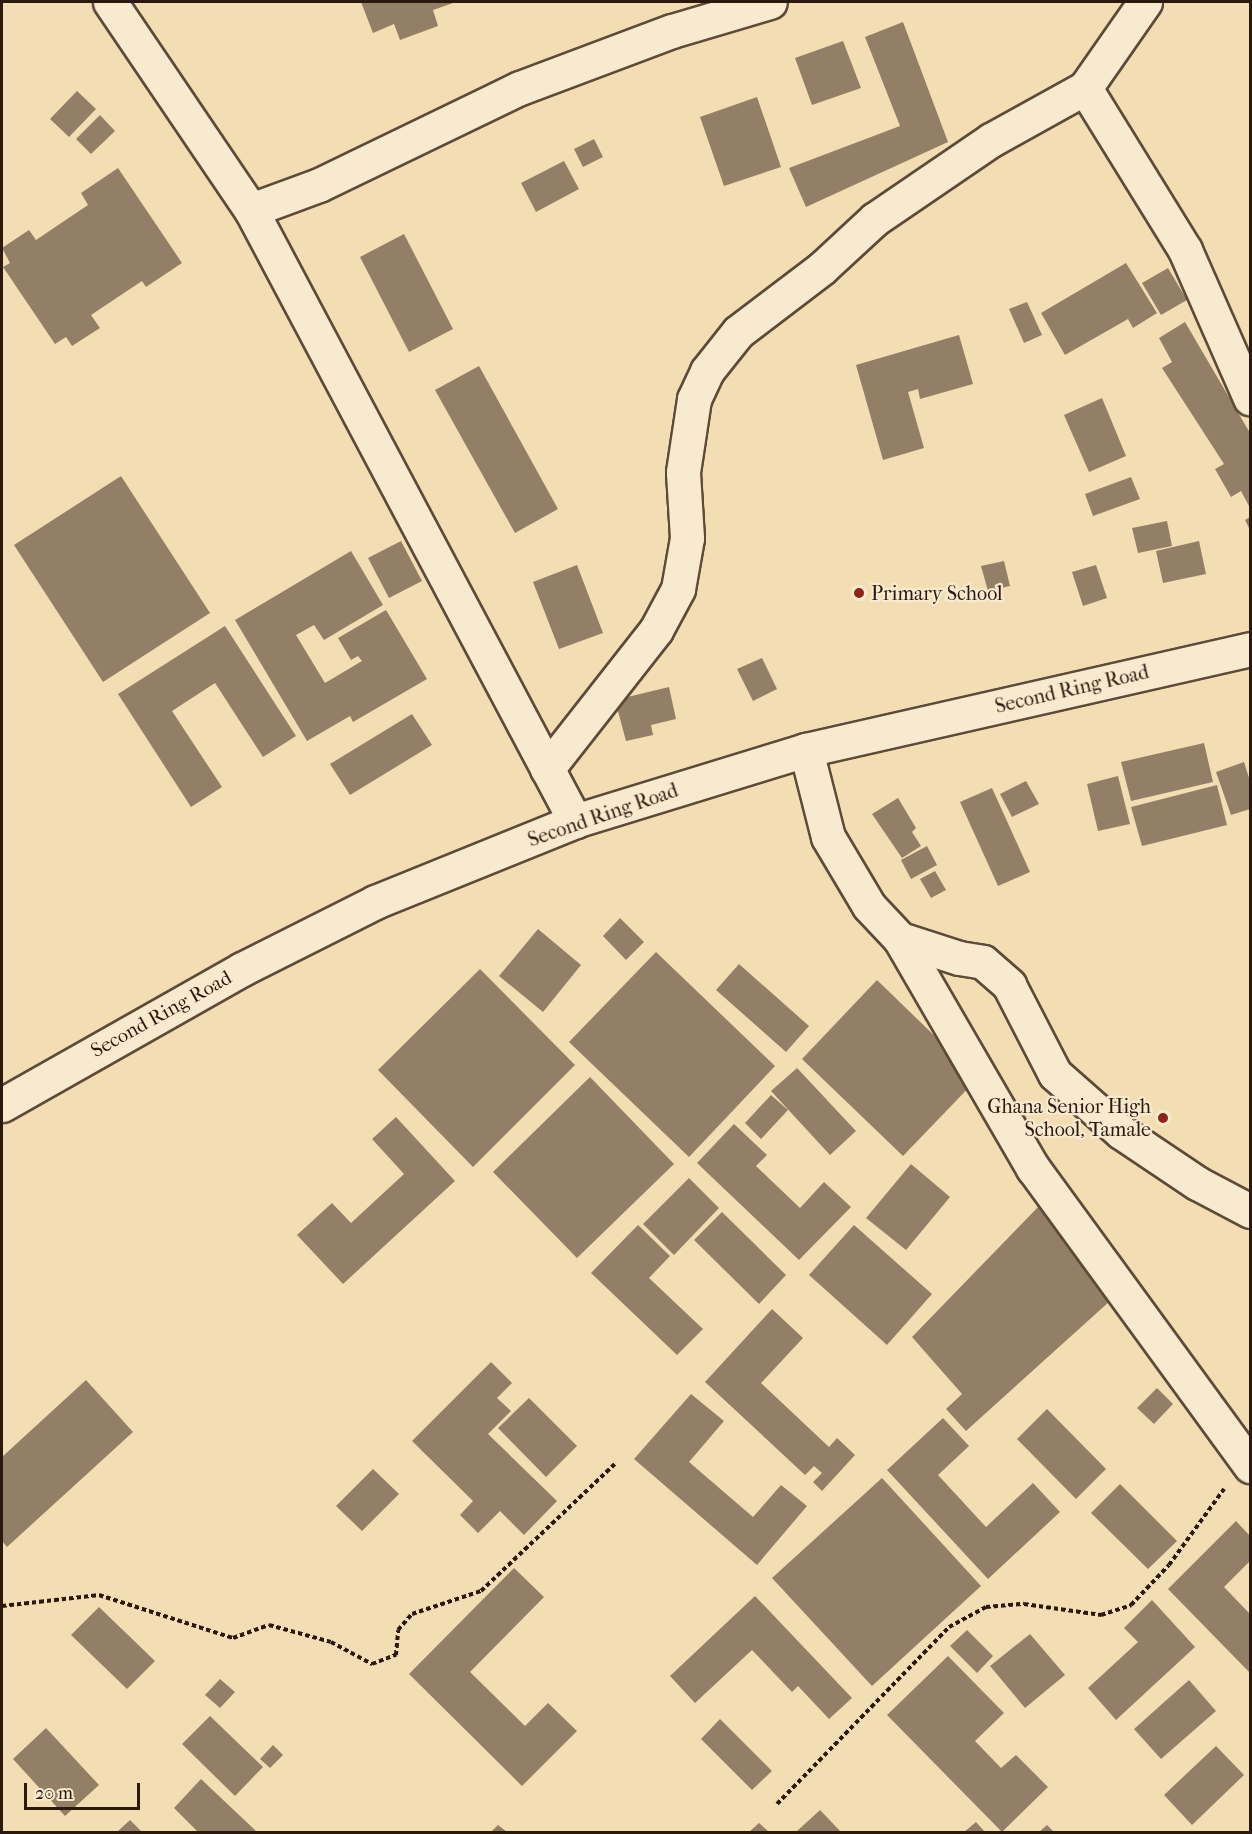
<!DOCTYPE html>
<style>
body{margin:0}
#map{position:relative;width:1252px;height:1834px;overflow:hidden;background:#f3deb4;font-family:"IM FELL French Canon",serif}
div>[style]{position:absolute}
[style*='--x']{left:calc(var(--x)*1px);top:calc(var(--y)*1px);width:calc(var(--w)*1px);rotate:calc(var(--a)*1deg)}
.building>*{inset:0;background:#937f65}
.path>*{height:4px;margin-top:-2px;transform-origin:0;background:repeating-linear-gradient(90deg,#2b1910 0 4.5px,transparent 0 7.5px)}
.roads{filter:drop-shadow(2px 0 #5d4a39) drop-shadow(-2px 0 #5d4a39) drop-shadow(0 2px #5d4a39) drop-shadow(0 -2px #5d4a39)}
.minor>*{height:33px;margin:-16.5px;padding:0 16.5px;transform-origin:16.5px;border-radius:16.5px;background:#f7eace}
.dots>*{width:16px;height:16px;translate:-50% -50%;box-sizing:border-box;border:3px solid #f7eace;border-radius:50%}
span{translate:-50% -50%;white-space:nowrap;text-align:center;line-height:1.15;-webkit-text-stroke:4.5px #f7eace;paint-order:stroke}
.poi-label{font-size:20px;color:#2b1910}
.left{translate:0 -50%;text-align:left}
.right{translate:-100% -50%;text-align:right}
.street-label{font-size:20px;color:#2b1910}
.frame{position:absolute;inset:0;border:3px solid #2b1910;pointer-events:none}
.scale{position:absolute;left:24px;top:1783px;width:116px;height:27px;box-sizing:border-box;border:3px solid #2b1910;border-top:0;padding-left:8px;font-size:18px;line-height:21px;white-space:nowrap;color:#2b1910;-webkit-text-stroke:4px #f7eace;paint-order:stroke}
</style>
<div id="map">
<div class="building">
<div style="clip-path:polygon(361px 2px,456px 2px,433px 10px,438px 26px,400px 40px,394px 24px,373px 33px)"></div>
<div style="clip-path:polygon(903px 22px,948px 142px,806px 207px,789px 168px,900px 126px,865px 37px)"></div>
<div style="clip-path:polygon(843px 41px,861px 88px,812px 105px,795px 58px)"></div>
<div style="clip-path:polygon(77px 91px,96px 109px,69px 137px,50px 119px)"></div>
<div style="clip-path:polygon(757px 97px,781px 167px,724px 186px,700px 117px)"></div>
<div style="clip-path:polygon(100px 115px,115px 131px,91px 154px,76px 139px)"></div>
<div style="clip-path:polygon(594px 139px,603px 157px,583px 167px,574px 149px)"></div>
<div style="clip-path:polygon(564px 161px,579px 189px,536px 212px,521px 183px)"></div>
<div style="clip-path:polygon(118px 168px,182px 263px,146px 287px,142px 281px,91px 315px,100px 328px,72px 346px,66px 337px,55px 344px,3px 267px,10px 263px,2px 248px,29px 230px,36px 240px,88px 205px,81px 193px)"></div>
<div style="clip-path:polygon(404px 234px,453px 329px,409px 352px,360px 257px)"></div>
<div style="clip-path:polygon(1126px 263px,1157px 313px,1133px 328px,1128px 319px,1065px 355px,1041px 313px)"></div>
<div style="clip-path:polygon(1168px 268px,1187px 300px,1161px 315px,1142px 283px)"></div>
<div style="clip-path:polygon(1027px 302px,1042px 335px,1024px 343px,1009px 309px)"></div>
<div style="clip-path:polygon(1185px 322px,1250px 433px,1250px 508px,1241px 491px,1231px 497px,1215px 469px,1224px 464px,1162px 368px,1172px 362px,1159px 338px)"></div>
<div style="clip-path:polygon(959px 335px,973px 384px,920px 399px,918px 389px,908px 392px,924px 448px,883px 460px,856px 365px)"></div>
<div style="clip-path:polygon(479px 366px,558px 509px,515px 533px,435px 390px)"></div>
<div style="clip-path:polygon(1102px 398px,1126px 456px,1089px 472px,1064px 415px)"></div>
<div style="clip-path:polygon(121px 476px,210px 613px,103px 682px,14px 545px)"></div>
<div style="clip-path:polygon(1131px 477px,1140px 499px,1093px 516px,1085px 494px)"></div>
<div style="clip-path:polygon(1250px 517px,1250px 530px,1245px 520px)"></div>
<div style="clip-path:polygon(1167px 521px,1172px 546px,1138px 553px,1132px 528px)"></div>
<div style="clip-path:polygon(401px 541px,422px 581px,389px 598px,368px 558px)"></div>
<div style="clip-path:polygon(1199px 541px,1206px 574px,1163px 583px,1156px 551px)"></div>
<div style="clip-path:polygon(351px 551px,383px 605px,324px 640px,314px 625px,296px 635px,325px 683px,362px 661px,358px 656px,351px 660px,338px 638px,386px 610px,427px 679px,353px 722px,350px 716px,307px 741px,235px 620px)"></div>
<div style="clip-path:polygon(1004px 561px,1010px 586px,988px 591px,981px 566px)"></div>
<div style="clip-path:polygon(577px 565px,603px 633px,559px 649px,533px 582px)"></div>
<div style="clip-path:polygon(1096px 565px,1107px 598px,1083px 606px,1072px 572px)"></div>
<div style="clip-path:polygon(225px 626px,296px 736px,263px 757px,215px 683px,172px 711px,222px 787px,191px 807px,118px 694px)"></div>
<div style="clip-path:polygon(762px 658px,777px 689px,753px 701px,737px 669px)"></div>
<div style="clip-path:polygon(669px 687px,676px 719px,651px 725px,653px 735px,626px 741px,615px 700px)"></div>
<div style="clip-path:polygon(412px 714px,432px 745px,350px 795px,330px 764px)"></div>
<div style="clip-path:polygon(1204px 743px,1213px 782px,1131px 801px,1121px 762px)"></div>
<div style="clip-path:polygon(1244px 762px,1250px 781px,1250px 809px,1231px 815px,1216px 772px)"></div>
<div style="clip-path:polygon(1118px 776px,1130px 824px,1098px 831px,1087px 784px)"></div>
<div style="clip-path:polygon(1026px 781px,1039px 804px,1012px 817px,1000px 794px)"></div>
<div style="clip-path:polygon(1217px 785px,1227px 825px,1142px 846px,1131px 807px)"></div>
<div style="clip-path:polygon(992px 788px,1030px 872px,998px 886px,960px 802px)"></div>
<div style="clip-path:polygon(898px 798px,916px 828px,912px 832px,921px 846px,902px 858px,872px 814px)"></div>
<div style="clip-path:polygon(927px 846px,937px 865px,911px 879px,901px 860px)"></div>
<div style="clip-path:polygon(935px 871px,946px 890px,931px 898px,920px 879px)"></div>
<div style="clip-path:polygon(620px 918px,644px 942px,626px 960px,603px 936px)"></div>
<div style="clip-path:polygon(538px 929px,581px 965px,543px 1012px,499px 976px)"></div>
<div style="clip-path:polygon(656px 952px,775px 1066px,689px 1157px,569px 1042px)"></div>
<div style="clip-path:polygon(739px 964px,809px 1026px,786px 1052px,716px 990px)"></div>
<div style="clip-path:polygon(480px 969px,575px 1065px,473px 1167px,378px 1070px)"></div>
<div style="clip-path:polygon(877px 980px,978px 1078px,903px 1156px,802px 1059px)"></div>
<div style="clip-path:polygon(797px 1068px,856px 1131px,830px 1155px,771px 1091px)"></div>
<div style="clip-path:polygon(590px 1077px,674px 1164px,577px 1258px,493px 1172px)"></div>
<div style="clip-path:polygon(771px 1095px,788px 1110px,761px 1139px,745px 1123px)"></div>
<div style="clip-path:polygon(396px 1117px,455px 1181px,343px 1284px,297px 1235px,332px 1203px,351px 1223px,404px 1174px,372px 1139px)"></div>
<div style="clip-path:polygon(734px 1124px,767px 1155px,756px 1166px,800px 1208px,824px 1182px,851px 1207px,799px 1260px,697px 1163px)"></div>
<div style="clip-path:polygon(911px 1164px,950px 1197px,906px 1250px,866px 1218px)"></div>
<div style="clip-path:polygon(689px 1178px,719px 1208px,674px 1255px,643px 1224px)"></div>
<div style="clip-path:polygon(1039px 1206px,1110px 1301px,966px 1431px,946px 1409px,962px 1394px,912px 1337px)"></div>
<div style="clip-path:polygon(722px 1212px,786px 1275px,759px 1304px,694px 1240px)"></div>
<div style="clip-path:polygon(638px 1225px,670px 1256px,649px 1278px,703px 1329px,677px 1355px,591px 1273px)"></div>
<div style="clip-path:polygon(854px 1225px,932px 1294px,887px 1345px,809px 1275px)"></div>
<div style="clip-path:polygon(772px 1309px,803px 1338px,761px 1383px,829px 1447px,837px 1438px,855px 1455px,822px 1491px,813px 1482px,822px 1473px,814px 1466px,805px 1475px,705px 1382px)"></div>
<div style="clip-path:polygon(491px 1362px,512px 1383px,497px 1398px,511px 1411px,488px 1434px,557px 1501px,524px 1535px,500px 1511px,478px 1533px,460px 1515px,473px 1501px,412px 1441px)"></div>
<div style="clip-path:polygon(86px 1380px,133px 1432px,7px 1547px,2px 1541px,2px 1457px)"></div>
<div style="clip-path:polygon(1157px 1388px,1173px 1404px,1154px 1424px,1137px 1408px)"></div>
<div style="clip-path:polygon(691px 1394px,724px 1421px,689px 1462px,753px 1517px,781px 1485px,807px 1506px,757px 1565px,634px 1459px)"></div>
<div style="clip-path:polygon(529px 1398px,577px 1446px,546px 1477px,498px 1428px)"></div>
<div style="clip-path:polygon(1047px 1409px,1106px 1469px,1076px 1499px,1017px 1439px)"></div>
<div style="clip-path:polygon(943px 1418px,969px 1446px,938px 1475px,986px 1527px,1033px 1483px,1060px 1512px,988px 1579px,887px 1470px)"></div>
<div style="clip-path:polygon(373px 1469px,399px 1494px,362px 1531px,336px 1506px)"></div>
<div style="clip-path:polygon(882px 1478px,981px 1586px,872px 1686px,772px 1578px)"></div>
<div style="clip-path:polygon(1120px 1484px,1177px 1541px,1148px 1569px,1091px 1513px)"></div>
<div style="clip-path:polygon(1236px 1521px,1250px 1536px,1250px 1561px,1224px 1587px,1250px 1614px,1250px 1673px,1168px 1589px)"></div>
<div style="clip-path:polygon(514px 1568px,544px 1597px,470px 1672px,525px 1726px,548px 1703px,577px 1731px,522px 1786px,409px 1674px)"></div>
<div style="clip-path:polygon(755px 1596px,852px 1698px,829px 1719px,798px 1686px,792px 1692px,752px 1650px,695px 1703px,670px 1676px)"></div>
<div style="clip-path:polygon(1152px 1600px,1195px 1647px,1116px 1720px,1088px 1688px,1138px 1642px,1124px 1628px)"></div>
<div style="clip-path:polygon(99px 1607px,155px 1661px,127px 1689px,71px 1635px)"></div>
<div style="clip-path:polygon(967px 1630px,993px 1656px,977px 1673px,950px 1646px)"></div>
<div style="clip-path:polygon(1030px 1634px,1065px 1675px,1025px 1708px,990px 1666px)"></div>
<div style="clip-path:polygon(948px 1656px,1004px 1713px,975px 1741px,1001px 1768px,1016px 1755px,1048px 1787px,1002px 1832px,887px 1715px)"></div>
<div style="clip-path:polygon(220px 1679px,235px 1692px,220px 1708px,205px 1695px)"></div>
<div style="clip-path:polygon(1189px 1680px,1216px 1711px,1161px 1759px,1134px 1729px)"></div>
<div style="clip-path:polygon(210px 1716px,263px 1767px,235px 1796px,182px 1744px)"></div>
<div style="clip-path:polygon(720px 1719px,772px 1771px,752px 1790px,701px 1739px)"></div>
<div style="clip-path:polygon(46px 1728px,99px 1785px,65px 1816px,13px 1759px)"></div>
<div style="clip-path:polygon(273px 1745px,283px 1755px,270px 1768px,260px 1759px)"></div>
<div style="clip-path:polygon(1216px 1746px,1244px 1775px,1192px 1825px,1164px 1795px)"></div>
<div style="clip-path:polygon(201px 1779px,257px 1832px,198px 1832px,174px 1808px)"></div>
<div style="clip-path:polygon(820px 1810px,841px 1832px,796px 1832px)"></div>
<div style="clip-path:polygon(130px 1820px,142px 1832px,117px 1832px)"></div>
<div style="clip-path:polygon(976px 1822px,985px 1832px,964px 1832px)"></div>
<div style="clip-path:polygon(759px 1823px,769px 1832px,749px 1832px)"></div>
<div style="clip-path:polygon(498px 1825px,507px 1832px,491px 1832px)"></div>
<div style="clip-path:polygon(1047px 1825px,1054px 1832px,1039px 1832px)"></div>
</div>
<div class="path">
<div style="--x:2;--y:1606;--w:98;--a:-6.5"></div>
<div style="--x:99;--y:1595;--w:141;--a:17.8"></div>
<div style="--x:233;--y:1638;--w:38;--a:-20"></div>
<div style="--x:269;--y:1625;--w:64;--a:15.3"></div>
<div style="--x:331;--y:1642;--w:47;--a:28.2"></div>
<div style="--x:372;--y:1664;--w:26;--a:-21"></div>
<div style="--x:396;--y:1655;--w:25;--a:-85"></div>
<div style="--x:398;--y:1630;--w:21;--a:-49"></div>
<div style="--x:412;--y:1614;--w:73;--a:-18.4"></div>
<div style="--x:481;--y:1591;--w:187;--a:-43.5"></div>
<div style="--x:777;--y:1804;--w:247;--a:-45.8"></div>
<div style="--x:949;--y:1627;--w:42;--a:-28.4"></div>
<div style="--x:986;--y:1607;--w:38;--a:-5"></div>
<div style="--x:1024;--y:1604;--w:78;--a:8.1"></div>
<div style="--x:1101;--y:1615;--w:32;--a:-18"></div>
<div style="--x:1131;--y:1605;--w:55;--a:-46.5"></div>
<div style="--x:1169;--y:1565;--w:94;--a:-54.1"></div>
</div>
<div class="roads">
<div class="minor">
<div style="--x:110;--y:2;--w:251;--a:55.9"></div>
<div style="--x:251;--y:210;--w:692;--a:62.06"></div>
<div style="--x:1085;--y:88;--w:190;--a:58.3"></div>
<div style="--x:1185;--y:250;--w:162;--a:66.3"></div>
<div style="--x:251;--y:210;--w:72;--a:-20.2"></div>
<div style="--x:319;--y:185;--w:223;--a:-25.8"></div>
<div style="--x:520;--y:88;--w:162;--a:-20.6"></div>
<div style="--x:672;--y:31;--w:102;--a:-16.5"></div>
<div style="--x:806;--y:750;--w:90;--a:75.8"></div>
<div style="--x:828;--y:837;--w:80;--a:59.3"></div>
<div style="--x:869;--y:906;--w:45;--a:46.8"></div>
<div style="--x:900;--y:939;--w:62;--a:17.9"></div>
<div style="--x:959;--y:958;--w:24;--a:9"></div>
<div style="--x:983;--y:962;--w:35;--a:41"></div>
<div style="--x:1009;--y:985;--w:100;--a:62.7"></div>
<div style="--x:1055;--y:1074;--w:88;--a:41.3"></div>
<div style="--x:1121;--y:1132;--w:92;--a:33.9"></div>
<div style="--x:1197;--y:1183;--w:60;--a:27.8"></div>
<div style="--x:547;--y:769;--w:177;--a:-51.9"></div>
<div style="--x:656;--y:630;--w:47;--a:-61.8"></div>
<div style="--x:678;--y:589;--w:52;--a:-80"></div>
<div style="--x:687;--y:538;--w:66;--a:-93.5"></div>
<div style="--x:683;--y:472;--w:74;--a:-81.4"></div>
<div style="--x:694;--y:399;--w:31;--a:-65"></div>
<div style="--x:707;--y:371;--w:50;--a:-51.5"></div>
<div style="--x:738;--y:332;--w:106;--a:-37.3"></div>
<div style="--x:822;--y:268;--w:72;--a:-42.8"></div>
<div style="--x:875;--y:219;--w:140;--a:-34.3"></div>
<div style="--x:991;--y:140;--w:107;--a:-29"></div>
<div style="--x:1085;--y:88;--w:105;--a:-55.1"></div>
<div style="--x:900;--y:939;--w:265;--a:59.9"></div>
<div style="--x:1033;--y:1168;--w:369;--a:53.9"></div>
<div style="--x:2;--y:1105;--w:276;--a:-29.5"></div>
<div style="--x:242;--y:969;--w:149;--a:-26.7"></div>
<div style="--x:375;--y:902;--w:216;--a:-22"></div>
<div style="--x:575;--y:821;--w:242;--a:-17.1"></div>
<div style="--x:806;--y:750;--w:455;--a:-12.8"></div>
</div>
</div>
<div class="dots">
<div style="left:859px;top:593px;background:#8f2418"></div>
<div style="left:1163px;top:1118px;background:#8f2418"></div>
</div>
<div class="poi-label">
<span class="left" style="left:871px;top:593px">Primary School</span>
<span class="right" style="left:1151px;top:1118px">Ghana Senior High<br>School, Tamale</span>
</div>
<div class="street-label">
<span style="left:1072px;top:689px;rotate:-13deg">Second Ring Road</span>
<span style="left:603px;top:815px;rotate:-19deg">Second Ring Road</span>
<span style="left:161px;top:1014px;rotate:-29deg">Second Ring Road</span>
</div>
<div class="frame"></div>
<div class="scale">20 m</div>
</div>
